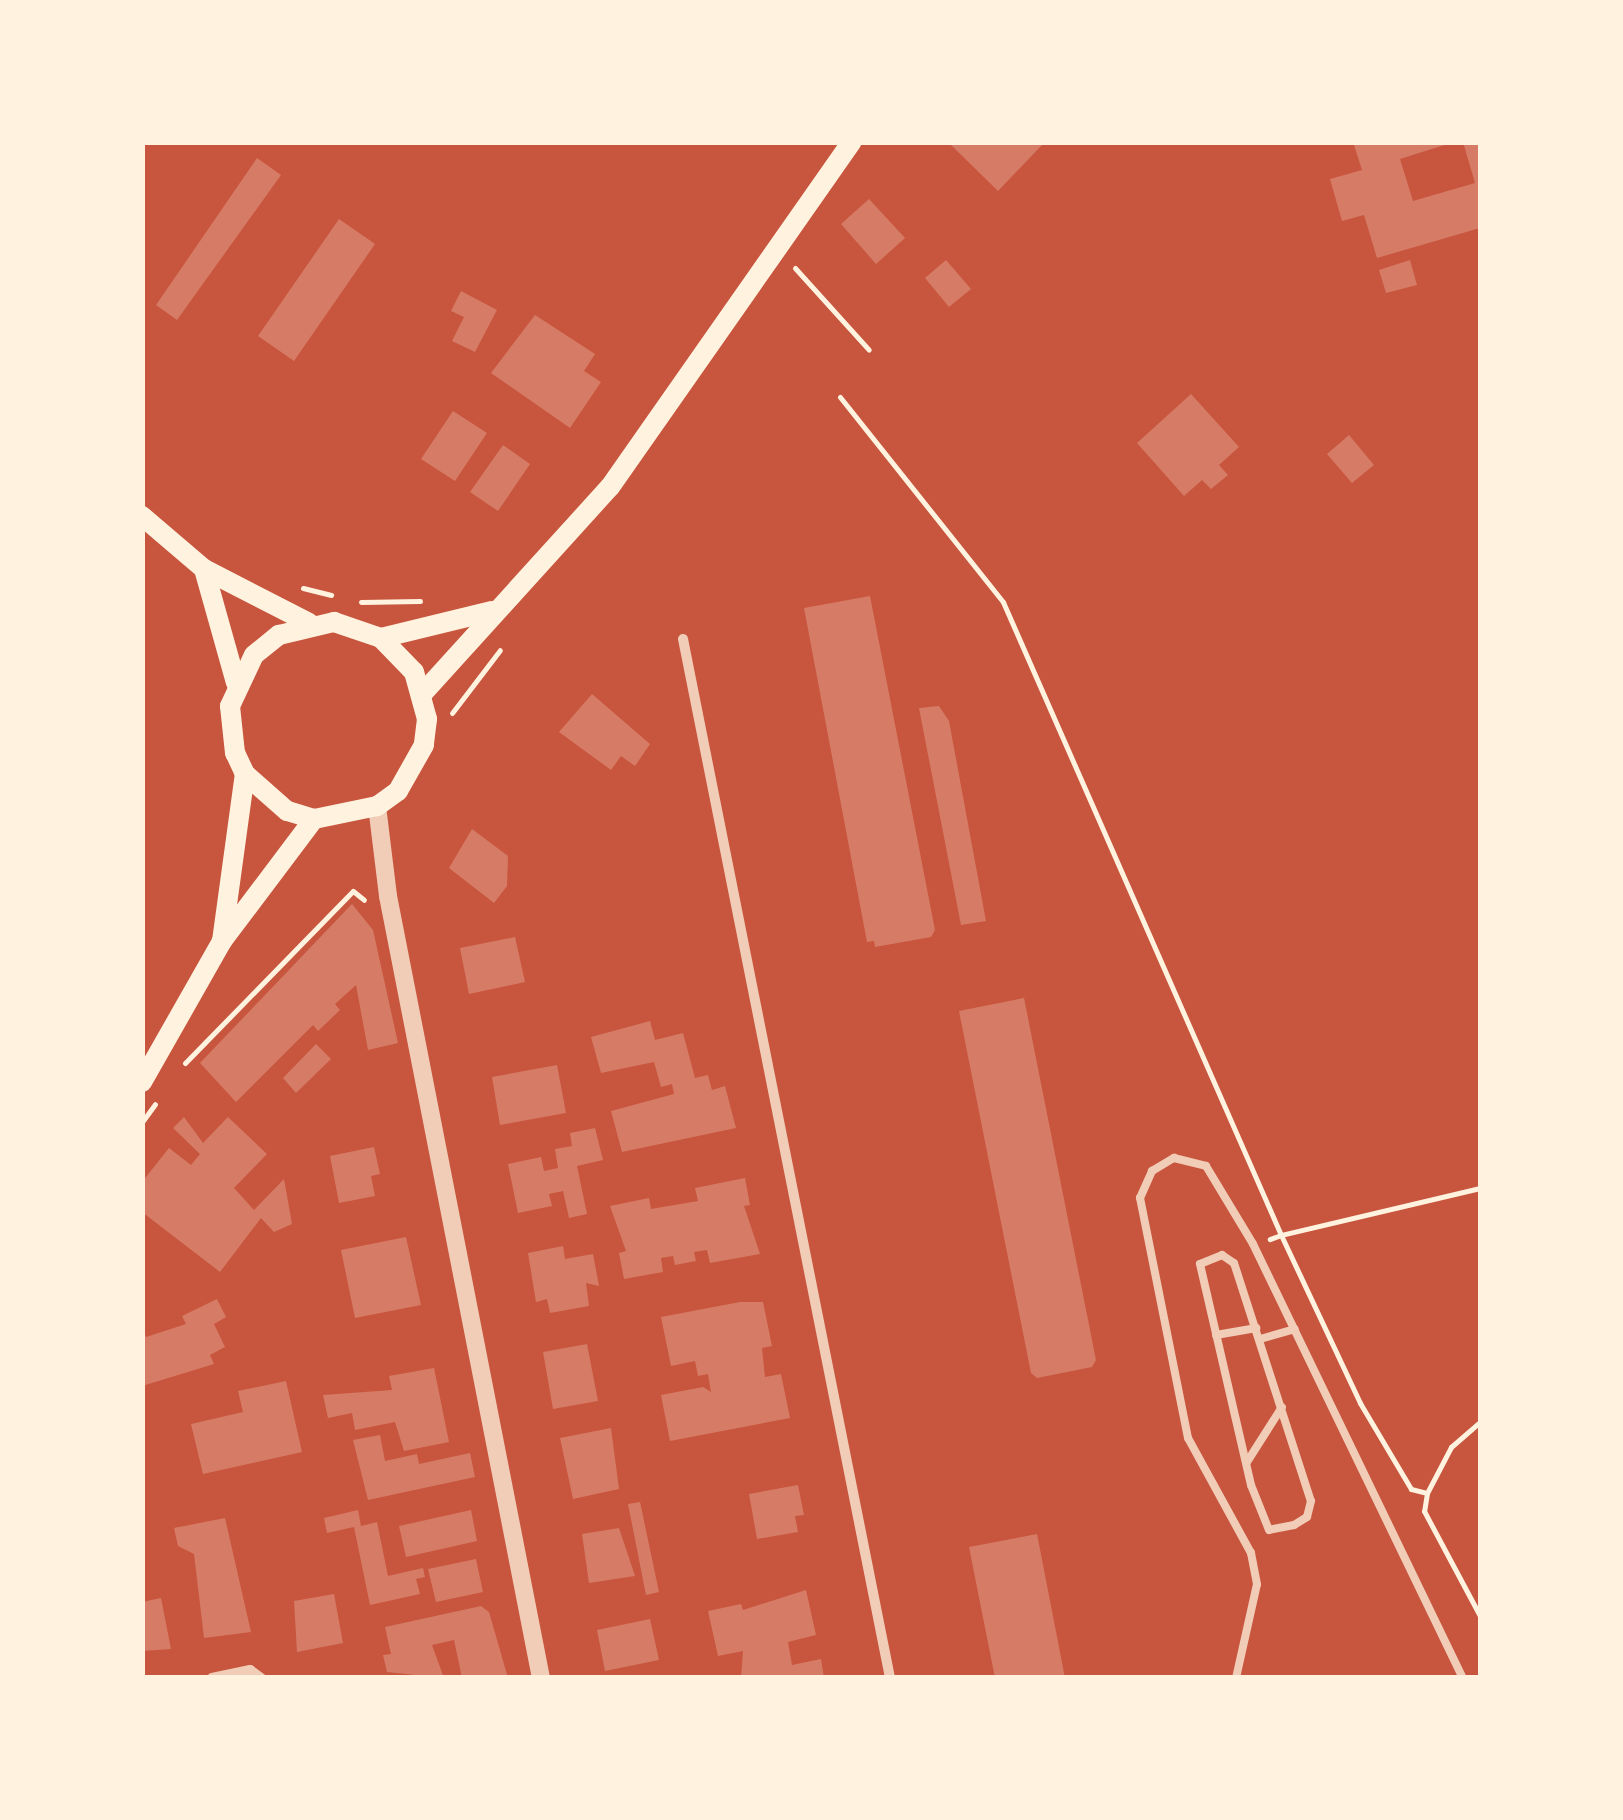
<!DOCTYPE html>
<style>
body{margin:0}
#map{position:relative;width:1623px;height:1820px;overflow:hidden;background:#c8553d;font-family:Lato,sans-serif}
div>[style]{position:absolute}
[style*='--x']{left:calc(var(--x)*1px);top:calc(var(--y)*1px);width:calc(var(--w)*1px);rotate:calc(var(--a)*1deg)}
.building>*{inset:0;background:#d67c66}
.path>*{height:5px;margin:-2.5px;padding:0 2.5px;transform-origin:2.5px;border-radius:2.5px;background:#fff3e0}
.service>*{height:8px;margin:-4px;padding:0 4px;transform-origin:4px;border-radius:4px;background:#f1ccb7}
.minor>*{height:10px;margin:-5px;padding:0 5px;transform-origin:5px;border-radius:5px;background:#f1ccb7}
.tertiary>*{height:18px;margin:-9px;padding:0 9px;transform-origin:9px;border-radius:9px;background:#f1ccb7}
.secondary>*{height:20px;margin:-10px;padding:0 10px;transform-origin:10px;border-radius:10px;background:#fff3e0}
span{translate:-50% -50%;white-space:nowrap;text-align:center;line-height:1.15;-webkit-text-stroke:10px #fff3e0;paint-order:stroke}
.frame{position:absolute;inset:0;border:145px solid #fff3e0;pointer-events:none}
</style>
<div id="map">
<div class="building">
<div style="clip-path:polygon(948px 142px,1039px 142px,1042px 145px,998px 191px)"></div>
<div style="clip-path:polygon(1353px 142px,1454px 142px,1400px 159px,1413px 201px,1475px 183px,1463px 142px,1480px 142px,1480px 228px,1377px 258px,1364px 215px,1342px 221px,1330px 179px,1362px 170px)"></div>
<div style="clip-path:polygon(257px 158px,281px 175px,177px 320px,156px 305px)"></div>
<div style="clip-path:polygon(869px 199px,905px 238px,876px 264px,841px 224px)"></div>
<div style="clip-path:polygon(339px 219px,375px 244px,294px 361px,258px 336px)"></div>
<div style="clip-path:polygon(946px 260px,971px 289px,949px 307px,925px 278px)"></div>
<div style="clip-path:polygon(1410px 260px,1417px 285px,1386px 293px,1379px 270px)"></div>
<div style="clip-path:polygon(461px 291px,497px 310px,475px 352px,452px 341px,464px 317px,451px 311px)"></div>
<div style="clip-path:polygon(535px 315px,595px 354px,584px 371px,601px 382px,570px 428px,491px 373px)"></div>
<div style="clip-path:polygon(1191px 394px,1239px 447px,1219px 465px,1228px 475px,1211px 489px,1202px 480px,1184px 496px,1137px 443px)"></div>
<div style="clip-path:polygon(453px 411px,487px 433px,455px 481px,421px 459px)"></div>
<div style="clip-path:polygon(1349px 435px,1374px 465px,1352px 483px,1327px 454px)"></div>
<div style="clip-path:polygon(503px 445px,530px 464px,498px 511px,470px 492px)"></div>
<div style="clip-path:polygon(870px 596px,935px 930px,931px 937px,875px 947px,874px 941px,867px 942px,804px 608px)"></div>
<div style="clip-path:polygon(592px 694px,650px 744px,635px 766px,621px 756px,611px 770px,559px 732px)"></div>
<div style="clip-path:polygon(939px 706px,949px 721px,986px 921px,961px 925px,919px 708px)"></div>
<div style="clip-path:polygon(472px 829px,508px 856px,507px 886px,494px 903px,449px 868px)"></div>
<div style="clip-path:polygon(352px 904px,373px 930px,398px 1043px,368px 1050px,356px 985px,335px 1004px,340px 1010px,318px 1031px,313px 1025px,236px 1102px,200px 1063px)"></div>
<div style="clip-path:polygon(515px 937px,525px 982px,469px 994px,460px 948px)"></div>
<div style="clip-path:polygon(1024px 998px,1096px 1360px,1092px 1367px,1037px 1378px,1031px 1373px,959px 1011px)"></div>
<div style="clip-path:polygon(650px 1021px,655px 1040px,683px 1033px,695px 1078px,708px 1075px,712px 1090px,725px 1086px,736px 1128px,622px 1152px,611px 1111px,674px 1094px,672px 1084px,661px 1087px,654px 1062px,601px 1073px,591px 1037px)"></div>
<div style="clip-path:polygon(316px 1044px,331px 1059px,296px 1093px,283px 1078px)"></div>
<div style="clip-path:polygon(557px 1065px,566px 1113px,500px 1125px,492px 1077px)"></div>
<div style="clip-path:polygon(184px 1117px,203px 1143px,228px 1117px,267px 1154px,234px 1188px,254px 1210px,284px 1179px,292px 1224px,274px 1232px,261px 1218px,220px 1272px,142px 1212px,142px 1182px,169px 1148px,191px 1165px,200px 1154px,173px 1128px)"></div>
<div style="clip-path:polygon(595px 1128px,603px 1160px,577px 1166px,587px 1214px,569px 1218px,563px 1191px,549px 1194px,552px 1206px,518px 1213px,508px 1164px,541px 1157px,544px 1171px,558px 1168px,555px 1149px,572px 1146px,570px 1133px)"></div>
<div style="clip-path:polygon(374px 1147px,380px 1174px,371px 1176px,375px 1196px,339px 1203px,330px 1156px)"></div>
<div style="clip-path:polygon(745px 1178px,750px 1205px,744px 1206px,760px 1254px,710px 1263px,707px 1250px,694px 1252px,696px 1261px,675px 1265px,673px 1256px,661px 1258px,663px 1272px,624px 1279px,619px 1253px,626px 1251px,610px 1206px,649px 1198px,651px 1209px,698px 1201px,695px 1188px)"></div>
<div style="clip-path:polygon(406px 1237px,421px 1305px,355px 1318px,341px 1250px)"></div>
<div style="clip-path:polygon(563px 1246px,565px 1259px,593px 1254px,599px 1286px,586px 1283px,589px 1306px,550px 1313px,547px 1299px,536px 1302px,528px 1253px)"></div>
<div style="clip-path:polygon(217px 1299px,226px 1317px,214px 1324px,225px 1347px,210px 1355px,214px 1364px,142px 1386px,142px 1329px,146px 1337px,186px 1324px,182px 1316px)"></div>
<div style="clip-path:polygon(740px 1302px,763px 1302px,772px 1346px,762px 1348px,765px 1377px,781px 1374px,790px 1418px,670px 1441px,661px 1395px,703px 1387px,711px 1392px,708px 1374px,698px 1376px,695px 1361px,671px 1366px,661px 1317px)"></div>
<div style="clip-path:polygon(587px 1344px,598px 1401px,553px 1409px,543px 1352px)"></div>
<div style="clip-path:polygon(434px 1368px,449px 1442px,404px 1451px,395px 1422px,355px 1430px,352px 1413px,328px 1418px,323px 1395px,392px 1390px,389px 1376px)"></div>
<div style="clip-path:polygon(286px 1381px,302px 1452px,203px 1474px,191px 1424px,243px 1412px,238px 1391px)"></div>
<div style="clip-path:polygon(611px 1428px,619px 1489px,573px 1499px,560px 1438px)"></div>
<div style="clip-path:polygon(380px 1435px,385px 1461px,417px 1454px,419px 1464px,470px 1453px,475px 1477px,368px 1500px,353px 1440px)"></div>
<div style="clip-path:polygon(798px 1485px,804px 1515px,795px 1516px,798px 1532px,757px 1539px,749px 1494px)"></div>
<div style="clip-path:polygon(640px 1502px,659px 1592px,646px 1595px,628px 1504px)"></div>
<div style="clip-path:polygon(358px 1510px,361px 1526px,377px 1522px,388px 1576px,423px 1568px,425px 1577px,416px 1579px,420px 1594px,370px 1605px,354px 1527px,327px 1533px,324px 1518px)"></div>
<div style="clip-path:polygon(471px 1510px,477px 1541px,406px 1557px,399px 1526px)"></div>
<div style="clip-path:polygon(225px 1518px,251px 1632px,204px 1638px,194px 1554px,178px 1546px,174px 1528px)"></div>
<div style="clip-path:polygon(619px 1528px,635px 1576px,589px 1583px,582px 1534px)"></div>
<div style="clip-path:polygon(1037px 1534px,1065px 1678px,995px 1678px,969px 1547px)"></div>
<div style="clip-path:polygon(476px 1559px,483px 1592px,436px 1602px,428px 1569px)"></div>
<div style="clip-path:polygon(806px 1590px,816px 1635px,788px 1642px,792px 1665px,821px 1659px,824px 1678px,741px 1678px,743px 1651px,718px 1656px,708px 1611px,741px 1604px,743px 1610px)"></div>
<div style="clip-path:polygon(334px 1594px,343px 1643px,297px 1652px,294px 1601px)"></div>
<div style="clip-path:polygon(161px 1598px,171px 1649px,142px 1651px,142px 1602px)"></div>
<div style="clip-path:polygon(481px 1606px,489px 1612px,508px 1678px,462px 1678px,454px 1640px,432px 1645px,444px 1678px,387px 1672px,383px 1655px,391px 1654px,385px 1627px)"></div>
<div style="clip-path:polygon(650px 1619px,659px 1660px,605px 1671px,597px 1630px)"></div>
</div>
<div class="path">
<div style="--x:795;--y:268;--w:110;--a:47.9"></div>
<div style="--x:840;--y:397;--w:262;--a:51.5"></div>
<div style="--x:1003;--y:602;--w:691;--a:66.29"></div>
<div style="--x:1281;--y:1235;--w:12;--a:160"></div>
<div style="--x:303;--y:588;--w:29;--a:14"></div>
<div style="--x:361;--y:602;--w:59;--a:-1"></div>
<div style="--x:452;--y:713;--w:79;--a:-52.7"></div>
<div style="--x:185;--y:1063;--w:240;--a:-45.7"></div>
<div style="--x:353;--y:891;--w:14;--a:39"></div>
<div style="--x:142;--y:1122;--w:22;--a:-54"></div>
<div style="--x:1480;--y:1188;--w:204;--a:166.7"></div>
<div style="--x:1281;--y:1235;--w:186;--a:64.8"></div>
<div style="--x:1360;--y:1403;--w:100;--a:59.3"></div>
<div style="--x:1411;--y:1489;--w:16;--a:14"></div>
<div style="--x:1427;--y:1493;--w:52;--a:-62.4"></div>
<div style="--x:1451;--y:1447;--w:38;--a:-41"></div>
<div style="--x:1427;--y:1493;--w:18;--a:99"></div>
<div style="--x:1424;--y:1511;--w:119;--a:61.9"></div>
</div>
<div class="service">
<div style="--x:1222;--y:1255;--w:14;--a:34"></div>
<div style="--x:1234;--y:1263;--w:250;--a:72.1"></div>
<div style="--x:1311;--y:1501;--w:16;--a:104"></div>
<div style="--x:1307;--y:1517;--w:15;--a:148"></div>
<div style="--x:1294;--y:1525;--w:25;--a:169"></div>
<div style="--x:1269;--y:1530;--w:48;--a:-111.8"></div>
<div style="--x:1251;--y:1485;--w:227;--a:-103"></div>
<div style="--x:1200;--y:1264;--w:24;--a:-22"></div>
<div style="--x:1216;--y:1335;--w:41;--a:-9.9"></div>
<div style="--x:1260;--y:1339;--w:36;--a:-16"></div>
<div style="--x:1247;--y:1462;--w:65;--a:-57.5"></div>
<div style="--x:1236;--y:1678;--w:96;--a:-77.4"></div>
<div style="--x:1257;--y:1584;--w:32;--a:-101"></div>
<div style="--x:1251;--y:1553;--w:131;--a:-118.7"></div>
<div style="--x:1188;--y:1438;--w:245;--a:-101.3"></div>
<div style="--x:1140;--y:1198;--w:30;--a:-66"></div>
<div style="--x:1152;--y:1171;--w:26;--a:-31"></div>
<div style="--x:1174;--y:1158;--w:33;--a:14"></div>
<div style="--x:1206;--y:1166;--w:91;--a:58.9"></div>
<div style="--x:1253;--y:1244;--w:482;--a:64.2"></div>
</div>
<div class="minor">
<div style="--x:683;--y:639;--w:1059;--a:78.73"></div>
<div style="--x:212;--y:1678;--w:39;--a:-12"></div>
<div style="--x:250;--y:1670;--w:14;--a:36"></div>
</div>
<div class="tertiary">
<div style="--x:377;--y:806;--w:91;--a:83"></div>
<div style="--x:388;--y:896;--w:797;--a:78.93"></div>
</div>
<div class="secondary">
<div style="--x:142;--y:516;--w:82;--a:40.5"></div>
<div style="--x:204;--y:569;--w:118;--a:27.2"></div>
<div style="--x:204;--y:569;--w:118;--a:74.3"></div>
<div style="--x:381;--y:638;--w:114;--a:-13.7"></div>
<div style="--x:423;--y:693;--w:278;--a:-47.8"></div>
<div style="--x:610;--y:487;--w:421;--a:-55"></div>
<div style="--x:222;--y:941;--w:169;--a:-82.2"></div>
<div style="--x:245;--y:774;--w:23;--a:-115"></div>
<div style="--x:235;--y:753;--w:47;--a:-96.1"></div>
<div style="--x:230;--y:706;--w:56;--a:-64.8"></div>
<div style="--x:254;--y:655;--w:32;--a:-39"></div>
<div style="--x:279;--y:635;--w:57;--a:-13.3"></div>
<div style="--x:334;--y:622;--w:50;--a:18.8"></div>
<div style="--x:381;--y:638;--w:47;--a:45.9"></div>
<div style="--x:414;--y:672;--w:49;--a:74.5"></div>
<div style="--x:427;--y:719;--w:26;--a:97"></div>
<div style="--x:424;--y:745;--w:53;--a:119.5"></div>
<div style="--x:398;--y:791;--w:26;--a:144"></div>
<div style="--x:377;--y:806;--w:64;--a:168.3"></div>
<div style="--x:314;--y:819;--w:28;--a:-163"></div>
<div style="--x:287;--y:811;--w:56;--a:-138.6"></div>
<div style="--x:142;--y:1082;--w:162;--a:-60.4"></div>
<div style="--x:222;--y:941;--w:153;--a:-53"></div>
</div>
<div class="frame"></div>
</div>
